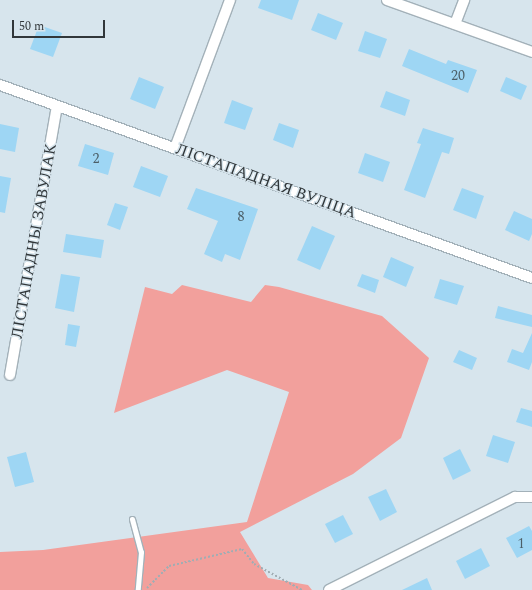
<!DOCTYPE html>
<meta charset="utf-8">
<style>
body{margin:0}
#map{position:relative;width:532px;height:590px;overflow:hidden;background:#d7e5ed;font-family:Spectral,serif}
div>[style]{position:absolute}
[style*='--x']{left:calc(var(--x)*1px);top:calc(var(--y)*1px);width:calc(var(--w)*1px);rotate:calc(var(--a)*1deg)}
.green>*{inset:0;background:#f2a09c}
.building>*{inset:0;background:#9ed6f4}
.path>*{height:2px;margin-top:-1px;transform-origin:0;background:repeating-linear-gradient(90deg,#a1adb3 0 2px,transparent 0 4px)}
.roads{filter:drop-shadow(1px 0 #a3b1b9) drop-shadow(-1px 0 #a3b1b9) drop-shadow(0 1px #a3b1b9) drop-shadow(0 -1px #a3b1b9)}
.lane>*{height:5px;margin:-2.5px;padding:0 2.5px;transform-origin:2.5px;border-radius:2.5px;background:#fff}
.street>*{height:10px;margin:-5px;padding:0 5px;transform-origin:5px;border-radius:5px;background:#fff}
span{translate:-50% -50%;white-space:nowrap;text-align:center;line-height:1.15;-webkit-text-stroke:3px #d7e5ed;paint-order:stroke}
.number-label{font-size:14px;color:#4c5f68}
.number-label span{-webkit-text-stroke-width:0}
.street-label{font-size:16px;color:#31373a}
.scale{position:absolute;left:12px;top:20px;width:93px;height:18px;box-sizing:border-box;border:2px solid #31373a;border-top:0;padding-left:5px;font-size:12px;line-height:14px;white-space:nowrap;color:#31373a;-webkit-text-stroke:3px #d7e5ed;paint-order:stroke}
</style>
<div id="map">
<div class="green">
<div style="clip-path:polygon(182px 285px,251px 302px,265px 285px,279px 287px,382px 316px,429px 358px,401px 438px,353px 474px,240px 532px,268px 578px,308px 585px,312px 590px,0 590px,0 552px,43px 550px,247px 522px,289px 392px,227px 370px,114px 413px,145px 287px,172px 294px)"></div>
</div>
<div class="building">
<div style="clip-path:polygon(261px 0,299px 0,292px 20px,258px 8px)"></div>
<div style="clip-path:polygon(318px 13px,343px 23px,336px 40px,311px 30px)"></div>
<div style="clip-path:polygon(39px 25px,62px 33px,53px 57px,30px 49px)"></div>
<div style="clip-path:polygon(365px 31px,387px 39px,380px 58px,358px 51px)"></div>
<div style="clip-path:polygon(409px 49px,446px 64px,448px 60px,477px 70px,468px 93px,402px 66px)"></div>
<div style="clip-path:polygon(139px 77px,164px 87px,155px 109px,130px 99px)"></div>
<div style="clip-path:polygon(506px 77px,527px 86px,521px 100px,500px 91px)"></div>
<div style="clip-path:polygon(386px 91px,410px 100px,405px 116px,380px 107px)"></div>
<div style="clip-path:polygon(232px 100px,253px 108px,245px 130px,224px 123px)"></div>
<div style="clip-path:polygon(279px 123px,299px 130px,293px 148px,273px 140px)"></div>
<div style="clip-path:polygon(0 124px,19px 128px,15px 152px,0 149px)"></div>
<div style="clip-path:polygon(423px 128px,454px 138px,449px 154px,442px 152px,425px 198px,404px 190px,421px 144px,417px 143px)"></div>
<div style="clip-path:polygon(85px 144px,114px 153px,108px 175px,78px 166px)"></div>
<div style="clip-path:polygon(365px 153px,390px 162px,383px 182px,358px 173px)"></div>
<div style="clip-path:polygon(141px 166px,168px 176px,160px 197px,133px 187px)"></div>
<div style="clip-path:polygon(0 176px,11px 178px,5px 213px,0 212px)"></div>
<div style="clip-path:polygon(196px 188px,258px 209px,240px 260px,225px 254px,222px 262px,204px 254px,218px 221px,187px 209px)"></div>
<div style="clip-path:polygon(462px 188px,484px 196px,476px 219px,453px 210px)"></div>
<div style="clip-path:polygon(115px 203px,128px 207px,120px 230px,107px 225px)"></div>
<div style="clip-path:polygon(514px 211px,532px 219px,532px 234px,529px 241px,505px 230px)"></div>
<div style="clip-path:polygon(312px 226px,335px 236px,320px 270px,297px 260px)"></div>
<div style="clip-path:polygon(66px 234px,104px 240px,101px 258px,63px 252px)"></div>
<div style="clip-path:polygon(391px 257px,414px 267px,406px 287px,383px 277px)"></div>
<div style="clip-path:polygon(61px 274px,80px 277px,74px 312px,55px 308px)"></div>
<div style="clip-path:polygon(362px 274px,379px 280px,375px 293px,357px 286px)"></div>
<div style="clip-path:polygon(440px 279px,464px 286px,457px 305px,434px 298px)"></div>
<div style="clip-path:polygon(498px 306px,532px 315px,532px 327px,495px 318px)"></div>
<div style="clip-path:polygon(68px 324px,80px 326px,76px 347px,65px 345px)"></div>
<div style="clip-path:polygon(532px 333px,532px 362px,529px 370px,507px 362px,512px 349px,523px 353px)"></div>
<div style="clip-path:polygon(459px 350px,477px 358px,472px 370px,453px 362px)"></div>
<div style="clip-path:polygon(521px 408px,532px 411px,532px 427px,516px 422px)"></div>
<div style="clip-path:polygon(493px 435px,515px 442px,508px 463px,486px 456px)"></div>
<div style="clip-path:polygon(460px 449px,471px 471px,453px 480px,443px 458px)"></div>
<div style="clip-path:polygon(26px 452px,34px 482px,15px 487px,7px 457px)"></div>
<div style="clip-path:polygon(386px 489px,397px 512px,380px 521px,368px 497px)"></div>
<div style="clip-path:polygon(343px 515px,353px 534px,335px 543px,325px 524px)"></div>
<div style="clip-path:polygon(529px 526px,532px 531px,532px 550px,517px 558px,506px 538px)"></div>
<div style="clip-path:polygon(481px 548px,490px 566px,465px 579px,456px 561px)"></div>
<div style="clip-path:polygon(427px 578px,432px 590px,402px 590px)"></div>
</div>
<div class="path">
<div style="--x:147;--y:588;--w:31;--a:-45"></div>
<div style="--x:169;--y:566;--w:75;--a:-13.1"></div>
<div style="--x:242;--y:549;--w:19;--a:51"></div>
<div style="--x:254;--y:564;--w:55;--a:28.4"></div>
</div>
<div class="roads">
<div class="lane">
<div style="--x:132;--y:519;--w:34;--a:75"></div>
<div style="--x:141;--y:552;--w:38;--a:95"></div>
</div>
<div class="street">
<div style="--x:387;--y:0;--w:154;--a:19.7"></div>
<div style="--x:455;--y:24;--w:26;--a:-69"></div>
<div style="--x:0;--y:85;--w:566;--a:19.94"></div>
<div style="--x:175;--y:148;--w:158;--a:-69.6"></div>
<div style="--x:10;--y:375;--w:272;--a:-80.1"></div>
<div style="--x:329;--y:590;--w:208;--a:-26.6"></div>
<div style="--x:515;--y:497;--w:17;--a:0"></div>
</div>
</div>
<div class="number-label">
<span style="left:458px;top:76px">20</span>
<span style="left:96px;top:159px">2</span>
<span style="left:241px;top:217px">8</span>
<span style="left:521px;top:544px">1</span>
</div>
<div class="street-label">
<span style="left:266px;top:181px;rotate:20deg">ЛІСТАПАДНАЯ ВУЛІЦА</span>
<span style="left:34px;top:241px;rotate:-80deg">ЛІСТАПАДНЫ ЗАВУЛАК</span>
</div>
<div class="scale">50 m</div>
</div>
